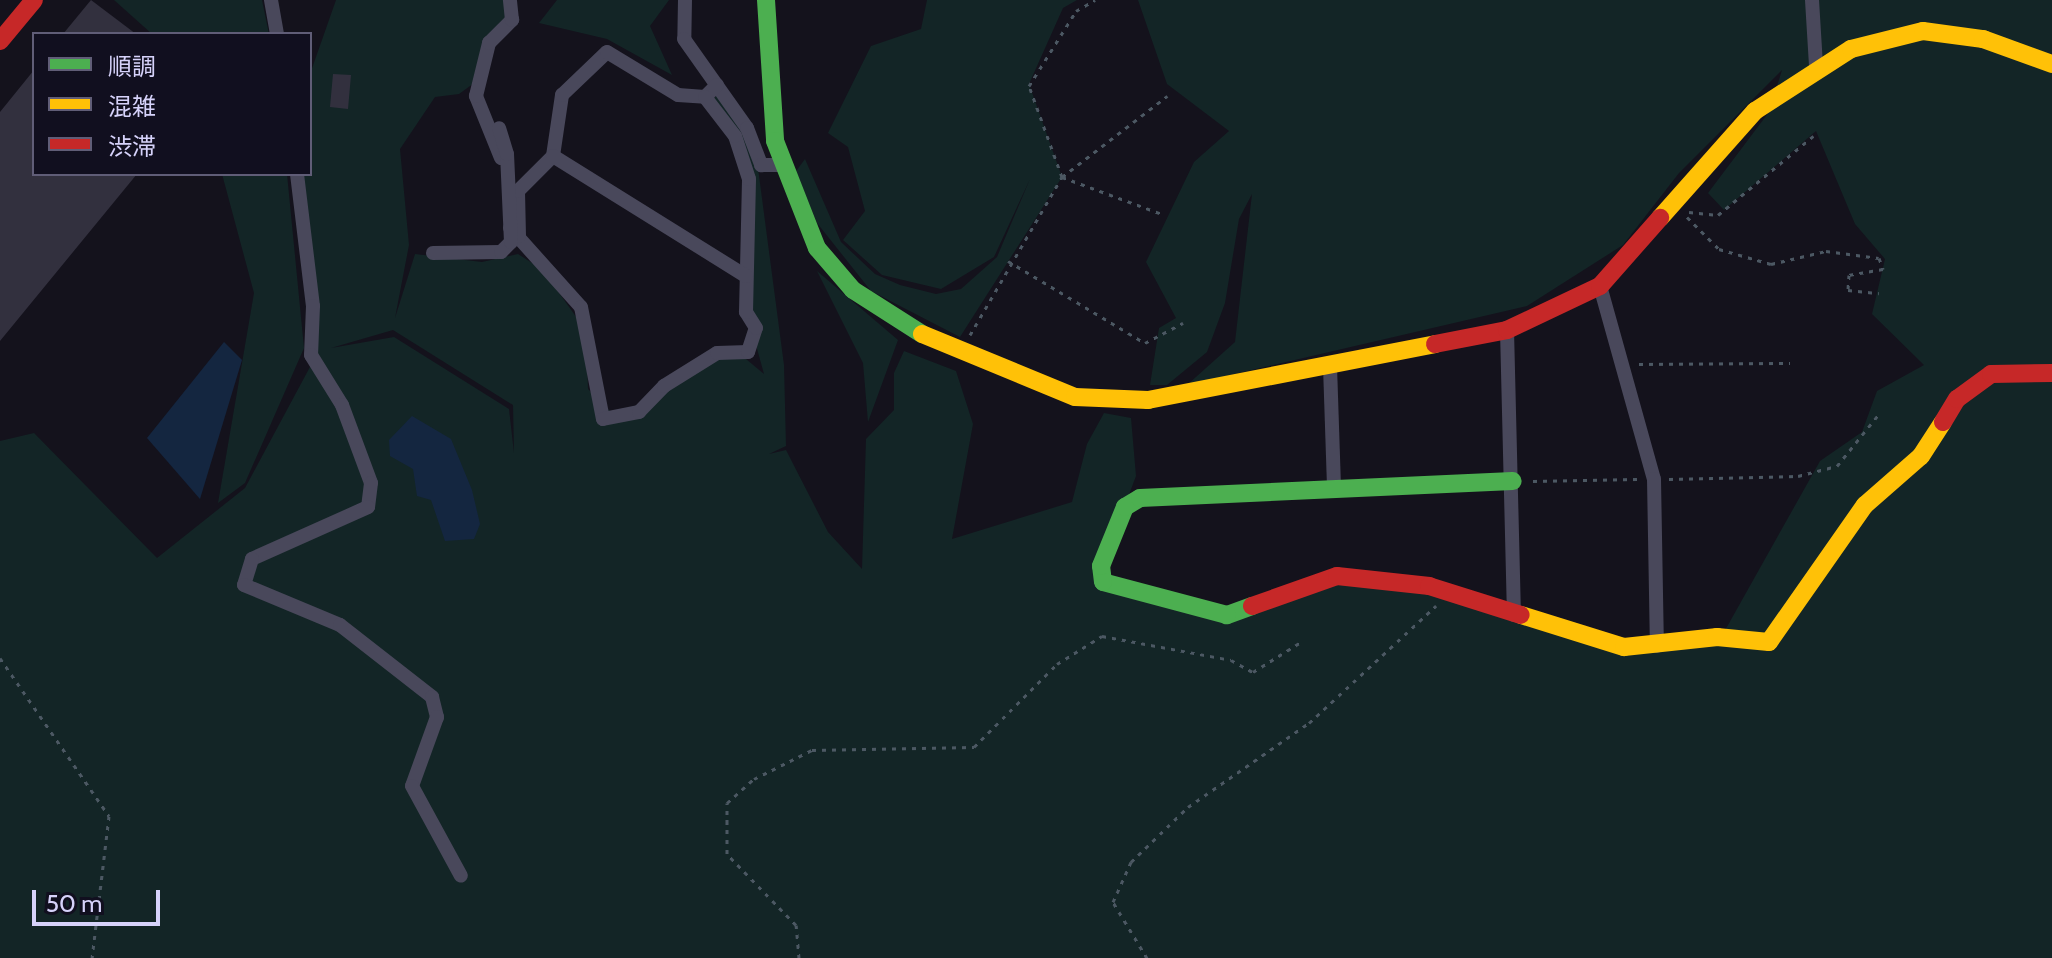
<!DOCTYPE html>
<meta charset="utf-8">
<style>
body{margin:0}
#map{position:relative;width:2052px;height:958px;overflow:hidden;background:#14121c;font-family:Cabin,"Noto Sans JP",sans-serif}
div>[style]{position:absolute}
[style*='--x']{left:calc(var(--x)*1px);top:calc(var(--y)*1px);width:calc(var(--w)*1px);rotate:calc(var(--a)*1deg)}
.green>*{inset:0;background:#132526}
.water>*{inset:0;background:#142640}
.building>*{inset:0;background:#32303e}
.path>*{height:3px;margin-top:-1.5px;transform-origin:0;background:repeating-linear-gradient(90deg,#4c5863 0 4px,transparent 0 10px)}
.street>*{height:14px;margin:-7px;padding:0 7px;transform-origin:7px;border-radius:7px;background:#49485b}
.fast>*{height:18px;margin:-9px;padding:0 9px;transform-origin:9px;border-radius:9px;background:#4caf50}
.slow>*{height:18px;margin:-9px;padding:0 9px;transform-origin:9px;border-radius:9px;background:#ffc107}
.jam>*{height:18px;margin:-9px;padding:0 9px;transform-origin:9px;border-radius:9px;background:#c62828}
span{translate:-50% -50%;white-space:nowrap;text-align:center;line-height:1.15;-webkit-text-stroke:6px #110f1f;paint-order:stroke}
.legend{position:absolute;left:32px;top:32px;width:280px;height:144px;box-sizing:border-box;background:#110f1f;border:2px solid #605d77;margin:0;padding:10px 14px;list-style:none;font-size:24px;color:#d6d2fa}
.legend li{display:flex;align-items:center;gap:16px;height:40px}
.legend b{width:40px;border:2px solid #605d77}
.scale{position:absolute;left:32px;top:890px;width:128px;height:36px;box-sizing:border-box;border:4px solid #d6d2fa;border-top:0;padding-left:10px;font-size:24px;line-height:28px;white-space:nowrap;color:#d6d2fa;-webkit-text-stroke:6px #110f1f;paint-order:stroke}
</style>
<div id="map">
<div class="green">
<div style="clip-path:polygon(114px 0,262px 0,269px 34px,152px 34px)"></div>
<div style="clip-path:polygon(evenodd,336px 0,510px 0,512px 17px,487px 49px,477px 81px,459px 94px,435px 97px,400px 149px,409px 245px,395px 318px,415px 254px,482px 262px,518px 254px,543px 270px,586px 331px,588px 389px,620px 421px,734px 349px,764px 374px,746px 309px,749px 179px,710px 102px,721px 91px,756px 153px,784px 365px,786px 446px,769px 454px,786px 450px,828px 532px,862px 569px,866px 439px,894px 410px,894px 373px,904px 351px,956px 371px,973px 424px,952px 539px,1072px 502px,1087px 444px,1104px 413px,1131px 418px,1136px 476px,1097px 580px,1227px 615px,1335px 580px,1426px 590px,1628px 652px,1719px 641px,1820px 461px,1862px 432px,1877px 391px,1924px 365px,1872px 314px,1885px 259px,1855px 224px,1816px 131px,1724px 210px,1708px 193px,1769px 112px,1782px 70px,1679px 173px,1623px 245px,1527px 306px,1187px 385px,1235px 342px,1252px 194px,1239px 219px,1225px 303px,1207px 352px,1167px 385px,1150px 385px,1159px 328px,1176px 318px,1146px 262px,1194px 162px,1229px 131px,1167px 84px,1138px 0,2052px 0,2052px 958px,0 958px,0 441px,34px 433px,157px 558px,245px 488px,318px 352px,297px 174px,310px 174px,310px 74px,336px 0,393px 330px,513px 405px,514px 453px,509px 409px,394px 337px,331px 348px,393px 330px)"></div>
<div style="clip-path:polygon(557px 0,669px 0,650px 26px,672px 75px,607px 39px,539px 23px)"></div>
<div style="clip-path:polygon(927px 0,1077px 0,1063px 8px,1029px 84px,1062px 177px,960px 337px,871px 291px,817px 223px,796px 171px,805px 159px,841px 242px,875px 274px,900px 285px,936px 294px,961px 289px,997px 257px,1030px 179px,994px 257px,941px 289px,882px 275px,843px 240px,865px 211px,848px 147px,828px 133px,871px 46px,921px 29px)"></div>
<div style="clip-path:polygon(222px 174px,287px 174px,304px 348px,245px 483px,218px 503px,254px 293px)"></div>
<div style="clip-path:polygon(817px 271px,898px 340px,868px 422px,863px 363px)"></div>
</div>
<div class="water">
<div style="clip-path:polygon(224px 342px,242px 360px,200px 499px,147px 438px)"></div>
<div style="clip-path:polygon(412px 416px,451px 439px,472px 490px,480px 524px,474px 539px,445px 541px,431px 500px,417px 496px,413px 469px,390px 456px,389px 440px)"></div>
</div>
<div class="building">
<div style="clip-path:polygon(91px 0,136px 34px,63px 34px)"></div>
<div style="clip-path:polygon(34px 70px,34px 174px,137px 174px,0 341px,0 112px)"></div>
<div style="clip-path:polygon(333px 74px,351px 75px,348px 109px,330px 107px)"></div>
</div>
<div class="path">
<div style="--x:1062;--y:177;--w:133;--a:-37.6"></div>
<div style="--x:1062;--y:177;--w:107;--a:20.3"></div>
<div style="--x:1689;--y:212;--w:29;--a:6"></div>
<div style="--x:1718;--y:215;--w:124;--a:-39.7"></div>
<div style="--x:1687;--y:217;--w:45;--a:45"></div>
<div style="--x:1719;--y:249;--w:54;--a:16.1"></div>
<div style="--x:1771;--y:264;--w:57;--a:-13.3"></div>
<div style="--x:1826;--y:251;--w:53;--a:7.5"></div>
<div style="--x:1879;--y:258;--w:12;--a:70"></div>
<div style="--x:1883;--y:269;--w:35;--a:170"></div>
<div style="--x:1849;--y:275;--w:15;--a:94"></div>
<div style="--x:1848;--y:290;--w:31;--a:6"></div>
<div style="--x:1008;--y:261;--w:160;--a:30.9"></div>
<div style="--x:1145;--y:343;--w:43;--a:-27.8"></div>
<div style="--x:970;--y:335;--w:183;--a:-59.8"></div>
<div style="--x:1062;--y:177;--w:97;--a:-109.9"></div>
<div style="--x:1029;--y:86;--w:89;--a:-57.9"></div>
<div style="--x:1076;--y:11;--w:22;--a:-30"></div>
<div style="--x:1639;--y:364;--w:151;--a:-0.4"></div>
<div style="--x:1669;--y:479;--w:129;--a:-1.3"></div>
<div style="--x:1798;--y:476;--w:40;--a:-14.4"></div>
<div style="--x:1837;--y:466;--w:67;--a:-51.1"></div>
<div style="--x:1533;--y:481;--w:104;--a:-1.1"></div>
<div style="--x:0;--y:658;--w:192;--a:55.4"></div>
<div style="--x:109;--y:816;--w:143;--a:96.8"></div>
<div style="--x:799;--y:958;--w:33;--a:-95"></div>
<div style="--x:796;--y:925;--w:99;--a:-134.2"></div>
<div style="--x:727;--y:854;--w:51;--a:-90"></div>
<div style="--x:727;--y:803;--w:36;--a:-42"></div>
<div style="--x:754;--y:779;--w:65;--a:-26.6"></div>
<div style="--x:812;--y:750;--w:162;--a:-1.1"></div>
<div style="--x:974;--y:747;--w:117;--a:-45"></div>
<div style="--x:1057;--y:664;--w:53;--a:-31.9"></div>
<div style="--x:1102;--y:636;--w:131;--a:10.5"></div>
<div style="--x:1231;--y:660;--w:25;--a:29"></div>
<div style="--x:1253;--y:672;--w:57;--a:-32"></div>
<div style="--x:1147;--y:958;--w:66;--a:-121.3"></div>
<div style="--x:1113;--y:902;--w:44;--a:-65.8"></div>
<div style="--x:1131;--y:862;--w:79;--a:-44"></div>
<div style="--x:1188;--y:807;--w:147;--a:-34.8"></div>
<div style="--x:1309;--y:723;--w:173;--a:-42.7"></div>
</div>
<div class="street">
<div style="--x:271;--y:0;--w:35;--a:80"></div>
<div style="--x:685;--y:0;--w:39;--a:91"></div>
<div style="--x:684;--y:39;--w:109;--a:54.7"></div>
<div style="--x:747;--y:128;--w:40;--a:69"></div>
<div style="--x:761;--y:165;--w:19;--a:0"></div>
<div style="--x:1812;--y:0;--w:66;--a:86.5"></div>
<div style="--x:553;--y:156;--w:62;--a:-81.6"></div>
<div style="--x:562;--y:95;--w:62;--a:-43.7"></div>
<div style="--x:607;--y:52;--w:83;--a:31.2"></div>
<div style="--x:678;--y:95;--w:27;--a:4"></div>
<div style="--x:705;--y:97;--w:17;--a:-45"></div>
<div style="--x:501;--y:158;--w:67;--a:-112"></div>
<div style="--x:476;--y:96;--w:55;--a:-76.2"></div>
<div style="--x:489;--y:43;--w:33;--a:-45"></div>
<div style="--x:512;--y:20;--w:20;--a:-96"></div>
<div style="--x:297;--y:174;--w:133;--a:83.1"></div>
<div style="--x:313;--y:306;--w:49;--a:92.3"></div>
<div style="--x:311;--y:355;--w:59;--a:58.2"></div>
<div style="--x:342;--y:405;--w:83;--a:69.6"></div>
<div style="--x:371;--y:483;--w:24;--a:97"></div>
<div style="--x:368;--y:507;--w:127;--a:155.9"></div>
<div style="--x:252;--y:559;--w:27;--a:107"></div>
<div style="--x:244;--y:585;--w:104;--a:22.6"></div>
<div style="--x:340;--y:625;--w:117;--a:38"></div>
<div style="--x:432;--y:697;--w:21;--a:76"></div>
<div style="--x:437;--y:717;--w:73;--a:109.9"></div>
<div style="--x:412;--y:786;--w:102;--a:61.4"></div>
<div style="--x:510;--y:228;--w:106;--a:48.1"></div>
<div style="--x:581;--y:307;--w:114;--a:78.9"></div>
<div style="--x:603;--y:419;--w:37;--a:-11"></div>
<div style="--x:639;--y:412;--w:36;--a:-46"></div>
<div style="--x:664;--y:386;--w:62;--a:-31.9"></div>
<div style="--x:717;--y:353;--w:31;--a:-2"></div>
<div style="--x:748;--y:352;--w:25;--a:-72"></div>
<div style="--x:756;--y:328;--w:19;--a:-122"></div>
<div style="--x:746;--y:312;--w:133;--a:-88.7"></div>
<div style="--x:749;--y:179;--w:45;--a:-108"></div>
<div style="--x:735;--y:136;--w:49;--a:-127.6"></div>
<div style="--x:519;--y:236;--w:45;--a:-91.3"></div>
<div style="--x:518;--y:191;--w:49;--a:-45"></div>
<div style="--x:553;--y:156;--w:227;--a:31.9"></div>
<div style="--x:433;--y:253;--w:68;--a:-0.8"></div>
<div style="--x:501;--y:252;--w:14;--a:-45"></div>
<div style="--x:511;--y:242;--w:88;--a:-92.6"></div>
<div style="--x:507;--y:154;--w:27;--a:-107"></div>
<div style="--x:1600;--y:286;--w:200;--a:74.4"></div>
<div style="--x:1654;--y:479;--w:167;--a:89"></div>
<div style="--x:1507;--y:330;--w:285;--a:88.6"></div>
<div style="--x:1330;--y:366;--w:118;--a:88.1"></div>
</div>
<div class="fast">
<div style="--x:766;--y:0;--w:141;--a:86.3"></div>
<div style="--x:775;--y:141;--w:115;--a:68.6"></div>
<div style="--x:817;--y:248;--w:55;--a:49.4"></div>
<div style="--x:853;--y:290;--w:82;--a:32.5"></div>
<div style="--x:1252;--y:606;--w:27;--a:160"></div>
<div style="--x:1227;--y:615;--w:128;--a:-165.1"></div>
<div style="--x:1103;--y:582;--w:16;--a:-97"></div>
<div style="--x:1101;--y:566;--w:64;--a:-67.9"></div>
<div style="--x:1125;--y:507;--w:17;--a:-31"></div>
<div style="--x:1140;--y:498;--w:373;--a:-2.6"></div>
</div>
<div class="slow">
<div style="--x:1660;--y:218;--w:143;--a:-48.4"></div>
<div style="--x:1755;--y:111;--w:114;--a:-32.9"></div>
<div style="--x:1851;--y:49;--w:74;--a:-14"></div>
<div style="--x:1923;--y:31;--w:61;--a:7.6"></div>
<div style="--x:1983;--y:39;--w:73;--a:19.9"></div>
<div style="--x:922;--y:334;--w:165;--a:22.4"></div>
<div style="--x:1075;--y:397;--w:73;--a:2.4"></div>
<div style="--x:1148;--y:400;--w:292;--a:-11"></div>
<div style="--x:1521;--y:615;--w:108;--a:17.3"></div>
<div style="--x:1624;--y:647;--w:94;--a:-6.1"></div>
<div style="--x:1717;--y:637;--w:52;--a:5.5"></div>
<div style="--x:1769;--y:642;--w:167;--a:-55"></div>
<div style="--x:1865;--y:505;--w:74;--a:-41.2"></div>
<div style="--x:1921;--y:456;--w:40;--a:-57.1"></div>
</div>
<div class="jam">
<div style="--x:0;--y:41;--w:53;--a:-50.3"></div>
<div style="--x:1435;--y:344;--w:73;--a:-11"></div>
<div style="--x:1507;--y:330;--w:103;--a:-25.3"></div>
<div style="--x:1600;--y:286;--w:91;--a:-48.6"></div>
<div style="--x:1943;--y:422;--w:27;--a:-59"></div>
<div style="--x:1957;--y:399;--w:42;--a:-36.3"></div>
<div style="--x:1991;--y:374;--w:61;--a:-0.9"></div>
<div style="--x:1252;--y:606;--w:90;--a:-19.4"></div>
<div style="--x:1337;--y:576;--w:93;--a:6.2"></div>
<div style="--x:1429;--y:586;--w:96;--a:17.5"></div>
</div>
<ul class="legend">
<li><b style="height:10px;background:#4caf50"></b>順調</li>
<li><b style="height:10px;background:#ffc107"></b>混雑</li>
<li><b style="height:10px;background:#c62828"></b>渋滞</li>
</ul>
<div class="scale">50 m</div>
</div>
